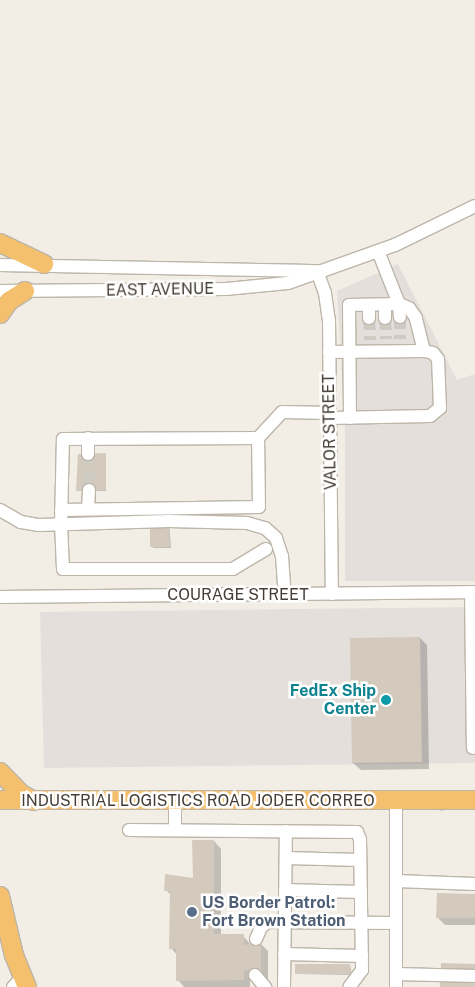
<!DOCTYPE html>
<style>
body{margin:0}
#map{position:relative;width:475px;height:987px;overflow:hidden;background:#f2eee6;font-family:"Public Sans",sans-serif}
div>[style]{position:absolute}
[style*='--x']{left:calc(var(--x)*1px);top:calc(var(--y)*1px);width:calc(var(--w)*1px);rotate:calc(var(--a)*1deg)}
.industrial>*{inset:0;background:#e4dfdb}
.shadow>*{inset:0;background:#0003}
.building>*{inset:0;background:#d3c9bc}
.minor-tunnel>*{height:12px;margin-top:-6px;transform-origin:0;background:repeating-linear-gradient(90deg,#cfcbc3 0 12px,transparent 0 18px)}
.roads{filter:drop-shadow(1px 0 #bdb5a9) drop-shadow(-1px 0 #bdb5a9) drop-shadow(0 1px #bdb5a9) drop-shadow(0 -1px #bdb5a9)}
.minor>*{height:12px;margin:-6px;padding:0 6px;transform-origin:6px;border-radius:6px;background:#fff}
.highway>*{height:18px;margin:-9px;padding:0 9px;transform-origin:9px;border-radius:9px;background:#f5c06e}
.dots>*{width:14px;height:14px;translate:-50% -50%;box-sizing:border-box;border:2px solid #fff;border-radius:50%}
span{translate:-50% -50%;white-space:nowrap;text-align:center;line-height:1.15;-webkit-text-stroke:5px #fff;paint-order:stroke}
.street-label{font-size:16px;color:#443e36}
.culture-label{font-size:16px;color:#0d838f;font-weight:700}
.right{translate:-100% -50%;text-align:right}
.service-label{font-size:16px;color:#4e5e75;font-weight:700}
.left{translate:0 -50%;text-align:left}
</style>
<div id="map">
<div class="industrial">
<div style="clip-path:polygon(398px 264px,457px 380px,475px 374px,475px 581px,345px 581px,345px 426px,337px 291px)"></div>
<div style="clip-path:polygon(475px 607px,475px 763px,44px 768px,40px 612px)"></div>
</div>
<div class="shadow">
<div style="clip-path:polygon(105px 454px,106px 491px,79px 491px,78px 490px)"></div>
<div style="clip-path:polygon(169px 520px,171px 548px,153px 548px,152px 546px)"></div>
<div style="clip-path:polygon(420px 638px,427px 645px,429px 769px,361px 770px,353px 763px)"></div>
<div style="clip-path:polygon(435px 795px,444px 797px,443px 811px,434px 809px)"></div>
<div style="clip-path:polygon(214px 841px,221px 849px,221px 935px,243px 936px,251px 945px,261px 944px,268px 951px,268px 979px,250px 977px,250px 987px,184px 987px,178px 980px,177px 955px,171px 948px,171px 895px,166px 890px,194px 879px)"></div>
<div style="clip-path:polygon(475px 895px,475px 925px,445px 925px,437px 917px)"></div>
<div style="clip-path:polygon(350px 965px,352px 975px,296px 974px)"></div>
</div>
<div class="building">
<div style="clip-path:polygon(106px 453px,106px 490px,76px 491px,78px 454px)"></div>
<div style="clip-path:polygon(150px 517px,168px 517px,170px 547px,150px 547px)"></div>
<div style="clip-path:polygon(420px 637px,422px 762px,352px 763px,350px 638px)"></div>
<div style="clip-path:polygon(192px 840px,214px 840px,214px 934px,244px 934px,244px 945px,261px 942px,261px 973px,244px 970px,244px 980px,176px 981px,176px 949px,169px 949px,170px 891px,164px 891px,165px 874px,193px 878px)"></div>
<div style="clip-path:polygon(437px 893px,475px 894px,475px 918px,436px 918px)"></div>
<div style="clip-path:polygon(441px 963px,475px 964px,475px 987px,440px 987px)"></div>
<div style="clip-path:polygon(295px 964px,350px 964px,351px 974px,295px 974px)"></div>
</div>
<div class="minor-tunnel">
<div style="--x:400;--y:317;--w:22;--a:90"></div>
<div style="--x:369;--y:318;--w:22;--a:87"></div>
<div style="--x:385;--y:318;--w:21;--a:87"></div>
<div style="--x:88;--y:454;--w:36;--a:88"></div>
</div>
<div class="roads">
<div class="minor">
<div style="--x:0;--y:265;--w:312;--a:1.1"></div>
<div style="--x:317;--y:271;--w:23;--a:70"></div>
<div style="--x:325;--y:293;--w:27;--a:82"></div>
<div style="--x:329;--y:320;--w:274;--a:89.4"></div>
<div style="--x:0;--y:291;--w:226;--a:-0.5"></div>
<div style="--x:226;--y:289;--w:62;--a:-5.5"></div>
<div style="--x:288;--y:283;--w:114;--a:-19.6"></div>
<div style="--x:395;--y:245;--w:89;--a:-26"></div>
<div style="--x:369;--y:305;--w:13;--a:90"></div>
<div style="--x:385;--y:305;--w:13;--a:90"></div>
<div style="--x:329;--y:352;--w:95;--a:-0.6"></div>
<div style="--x:330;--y:418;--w:100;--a:-1.1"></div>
<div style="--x:430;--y:416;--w:13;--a:-39"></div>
<div style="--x:440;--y:408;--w:49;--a:-92.3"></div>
<div style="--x:438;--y:359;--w:8;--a:-130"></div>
<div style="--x:433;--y:353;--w:9;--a:-167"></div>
<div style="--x:424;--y:351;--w:34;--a:-104"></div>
<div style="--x:416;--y:318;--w:12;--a:-125"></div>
<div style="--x:409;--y:308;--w:11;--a:-158"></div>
<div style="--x:399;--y:304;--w:57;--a:-111.6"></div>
<div style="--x:350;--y:418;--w:113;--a:-90.5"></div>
<div style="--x:349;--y:305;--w:50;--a:-1.1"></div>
<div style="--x:399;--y:304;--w:13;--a:86"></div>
<div style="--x:88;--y:438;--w:16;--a:90"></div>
<div style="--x:88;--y:509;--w:19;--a:-87"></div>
<div style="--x:0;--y:510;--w:24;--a:30"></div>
<div style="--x:21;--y:522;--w:17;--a:10"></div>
<div style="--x:38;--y:525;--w:131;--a:-1.7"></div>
<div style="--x:169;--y:521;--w:78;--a:1.5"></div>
<div style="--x:247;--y:523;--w:19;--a:16"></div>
<div style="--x:265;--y:528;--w:15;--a:42"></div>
<div style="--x:276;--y:538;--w:19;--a:72"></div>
<div style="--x:282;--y:556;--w:39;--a:86"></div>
<div style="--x:61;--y:510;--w:198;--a:-0.9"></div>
<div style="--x:259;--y:507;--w:69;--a:-90.8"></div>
<div style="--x:266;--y:549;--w:39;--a:149"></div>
<div style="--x:233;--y:569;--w:170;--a:180"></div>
<div style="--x:63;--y:569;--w:45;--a:-92.5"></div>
<div style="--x:61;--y:524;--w:85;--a:-88.7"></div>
<div style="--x:63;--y:439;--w:195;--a:-0.3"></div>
<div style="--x:258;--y:438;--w:35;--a:-47"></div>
<div style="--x:282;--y:412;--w:48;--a:1.2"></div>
<div style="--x:471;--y:592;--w:156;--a:89.3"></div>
<div style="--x:0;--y:597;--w:475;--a:-0.6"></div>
<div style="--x:129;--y:830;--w:228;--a:0.5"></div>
<div style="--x:357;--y:832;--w:8;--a:67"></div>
<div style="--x:360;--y:839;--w:131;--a:89.1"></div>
<div style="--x:362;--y:970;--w:21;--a:127"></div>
<div style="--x:175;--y:830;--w:28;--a:-90"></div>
<div style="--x:286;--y:858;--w:74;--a:1.5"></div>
<div style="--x:396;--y:881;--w:79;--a:2.2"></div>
<div style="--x:285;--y:890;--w:76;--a:1.5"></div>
<div style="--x:256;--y:939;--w:13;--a:-67"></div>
<div style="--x:261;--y:927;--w:9;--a:-36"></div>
<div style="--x:268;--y:922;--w:128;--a:0.4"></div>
<div style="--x:284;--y:954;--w:78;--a:1.5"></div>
<div style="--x:396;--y:974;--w:79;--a:1.5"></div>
<div style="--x:255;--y:975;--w:16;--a:50"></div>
<div style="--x:13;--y:987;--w:14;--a:-45"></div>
<div style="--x:284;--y:987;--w:156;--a:-89.3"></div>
<div style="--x:396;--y:987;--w:185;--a:-90"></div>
</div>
<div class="highway">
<div style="--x:0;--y:243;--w:49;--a:25.5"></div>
<div style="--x:0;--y:314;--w:16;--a:-55"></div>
<div style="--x:9;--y:301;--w:19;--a:-32"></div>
<div style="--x:0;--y:772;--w:29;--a:46"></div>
<div style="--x:20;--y:793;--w:16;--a:30"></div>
<div style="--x:0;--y:800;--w:475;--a:0"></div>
<div style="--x:0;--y:896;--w:61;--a:76.7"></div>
<div style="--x:14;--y:955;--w:35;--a:68"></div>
</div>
</div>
<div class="dots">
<div style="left:386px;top:700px;background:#0f9aa8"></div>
<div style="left:192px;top:912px;background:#5c6f8a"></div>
</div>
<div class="street-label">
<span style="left:160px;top:290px;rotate:-1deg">EAST AVENUE</span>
<span style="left:330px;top:432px;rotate:-91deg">VALOR STREET</span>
<span style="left:238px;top:595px">COURAGE STREET</span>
<span style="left:198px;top:801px">INDUSTRIAL LOGISTICS ROAD JODER CORREO</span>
</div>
<div class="culture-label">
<span class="right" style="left:376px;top:700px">FedEx Ship<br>Center</span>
</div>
<div class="service-label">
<span class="left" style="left:202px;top:912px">US Border Patrol:<br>Fort Brown Station</span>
</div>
</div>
